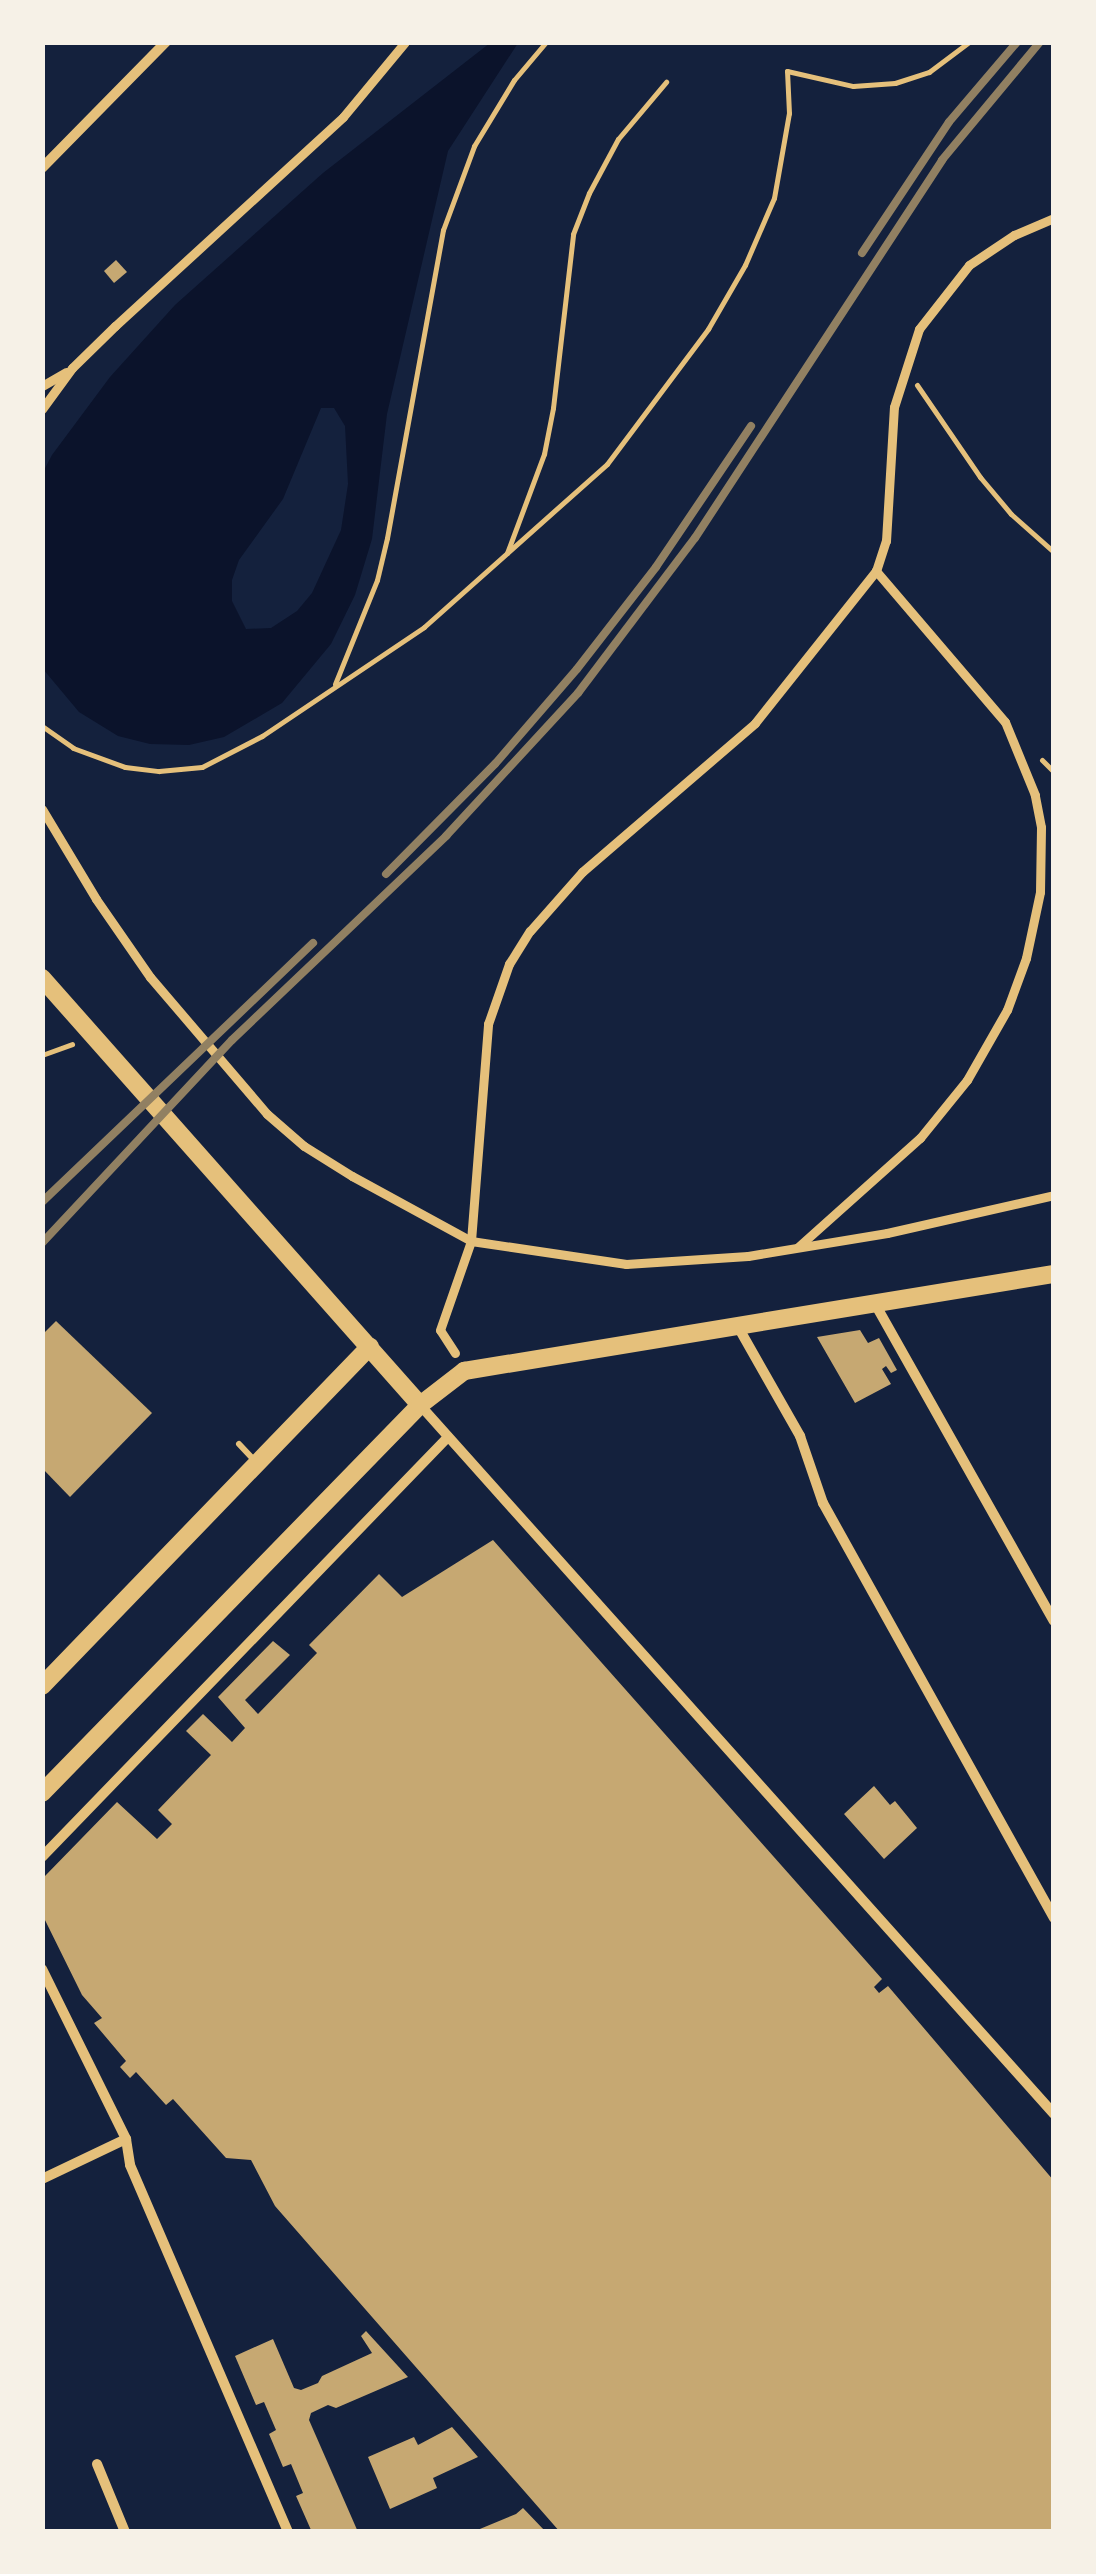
<!DOCTYPE html>
<style>
body{margin:0}
#map{position:relative;width:1096px;height:2574px;overflow:hidden;background:#14213d;font-family:Figtree,sans-serif}
div>[style]{position:absolute}
[style*='--x']{left:calc(var(--x)*1px);top:calc(var(--y)*1px);width:calc(var(--w)*1px);rotate:calc(var(--a)*1deg)}
.water>*{inset:0;background:#0b132b}
.building>*{inset:0;background:#c6a872}
.path>*{height:5px;margin:-2.5px;padding:0 2.5px;transform-origin:2.5px;border-radius:2.5px;background:#e5c07b}
.service>*{height:6px;margin:-3px;padding:0 3px;transform-origin:3px;border-radius:3px;background:#e5c07b}
.pedestrian>*{height:9px;margin:-4.5px;padding:0 4.5px;transform-origin:4.5px;border-radius:4.5px;background:#e5c07b}
.minor>*{height:10px;margin:-5px;padding:0 5px;transform-origin:5px;border-radius:5px;background:#e5c07b}
.tertiary>*{height:18px;margin:-9px;padding:0 9px;transform-origin:9px;border-radius:9px;background:#e5c07b}
.rail>*{height:8px;margin:-4px;padding:0 4px;transform-origin:4px;border-radius:4px;background:#918062}
span{translate:-50% -50%;white-space:nowrap;text-align:center;line-height:1.15;-webkit-text-stroke:10px #f6f1e7;paint-order:stroke}
.frame{position:absolute;inset:0;border:45px solid #f6f1e7;pointer-events:none}
</style>
<div id="map">
<div class="water">
<div style="clip-path:polygon(evenodd,490px 43px,518px 43px,448px 151px,387px 414px,372px 539px,355px 595px,331px 644px,282px 703px,224px 737px,189px 745px,150px 744px,118px 736px,79px 712px,43px 669px,42px 474px,52px 455px,110px 377px,175px 305px,323px 173px,490px 43px,321px 408px,334px 408px,345px 426px,348px 484px,341px 530px,312px 593px,297px 611px,271px 628px,246px 629px,232px 601px,232px 580px,239px 560px,283px 499px,321px 408px)"></div>
</div>
<div class="building">
<div style="clip-path:polygon(116px 260px,127px 272px,114px 283px,104px 271px)"></div>
<div style="clip-path:polygon(56px 1321px,152px 1413px,70px 1497px,42px 1468px,42px 1335px)"></div>
<div style="clip-path:polygon(860px 1330px,868px 1343px,879px 1338px,897px 1370px,891px 1373px,886px 1366px,882px 1369px,891px 1384px,855px 1403px,817px 1337px)"></div>
<div style="clip-path:polygon(493px 1540px,882px 1979px,874px 1987px,879px 1993px,888px 1986px,1054px 2181px,1054px 2532px,560px 2532px,275px 2206px,251px 2160px,226px 2158px,173px 2099px,166px 2105px,136px 2072px,130px 2078px,120px 2067px,126px 2061px,94px 2023px,102px 2018px,82px 1995px,42px 1914px,45px 1876px,117px 1802px,157px 1839px,172px 1824px,158px 1810px,211px 1755px,186px 1731px,203px 1714px,232px 1742px,245px 1728px,218px 1697px,273px 1641px,290px 1655px,245px 1700px,258px 1714px,317px 1653px,309px 1645px,379px 1574px,402px 1597px)"></div>
<div style="clip-path:polygon(874px 1786px,890px 1805px,895px 1801px,917px 1828px,884px 1859px,844px 1814px)"></div>
<div style="clip-path:polygon(366px 2331px,408px 2377px,336px 2408px,328px 2405px,311px 2413px,309px 2420px,358px 2532px,311px 2530px,296px 2496px,303px 2493px,291px 2464px,283px 2467px,269px 2434px,276px 2430px,264px 2402px,256px 2405px,235px 2356px,273px 2339px,294px 2388px,301px 2390px,318px 2383px,322px 2376px,372px 2353px,361px 2336px)"></div>
<div style="clip-path:polygon(452px 2427px,478px 2457px,433px 2478px,437px 2488px,390px 2509px,368px 2457px,414px 2437px,418px 2445px)"></div>
<div style="clip-path:polygon(523px 2508px,545px 2531px,475px 2531px,516px 2514px)"></div>
</div>
<div class="path">
<div style="--x:917;--y:385;--w:112;--a:55.6"></div>
<div style="--x:980;--y:477;--w:48;--a:50"></div>
<div style="--x:1011;--y:514;--w:57;--a:41.5"></div>
<div style="--x:507;--y:553;--w:106;--a:-69.5"></div>
<div style="--x:544;--y:454;--w:47;--a:-78.9"></div>
<div style="--x:553;--y:408;--w:175;--a:-83.4"></div>
<div style="--x:573;--y:234;--w:44;--a:-68.7"></div>
<div style="--x:589;--y:193;--w:61;--a:-61.8"></div>
<div style="--x:618;--y:139;--w:75;--a:-49.9"></div>
<div style="--x:335;--y:684;--w:112;--a:-68"></div>
<div style="--x:377;--y:580;--w:43;--a:-76.6"></div>
<div style="--x:387;--y:538;--w:313;--a:-79.7"></div>
<div style="--x:443;--y:230;--w:90;--a:-69.7"></div>
<div style="--x:474;--y:146;--w:77;--a:-58.8"></div>
<div style="--x:514;--y:80;--w:50;--a:-49.9"></div>
<div style="--x:42;--y:726;--w:38;--a:35"></div>
<div style="--x:73;--y:748;--w:55;--a:20.1"></div>
<div style="--x:125;--y:767;--w:34;--a:7"></div>
<div style="--x:159;--y:771;--w:43;--a:-5.3"></div>
<div style="--x:202;--y:767;--w:68;--a:-27.3"></div>
<div style="--x:262;--y:736;--w:195;--a:-33.9"></div>
<div style="--x:424;--y:627;--w:245;--a:-41.7"></div>
<div style="--x:607;--y:464;--w:169;--a:-53.2"></div>
<div style="--x:708;--y:329;--w:74;--a:-60"></div>
<div style="--x:745;--y:265;--w:73;--a:-66.6"></div>
<div style="--x:774;--y:198;--w:86;--a:-80"></div>
<div style="--x:789;--y:113;--w:42;--a:-92.7"></div>
<div style="--x:787;--y:71;--w:68;--a:12.8"></div>
<div style="--x:853;--y:86;--w:42;--a:-4.1"></div>
<div style="--x:895;--y:83;--w:36;--a:-18"></div>
<div style="--x:929;--y:72;--w:50;--a:-36.9"></div>
<div style="--x:1042;--y:760;--w:17;--a:45"></div>
<div style="--x:42;--y:1055;--w:32;--a:-20"></div>
</div>
<div class="service">
<div style="--x:239;--y:1444;--w:23;--a:47"></div>
</div>
<div class="pedestrian">
<div style="--x:42;--y:386;--w:28;--a:-30"></div>
<div style="--x:42;--y:409;--w:51;--a:-53.8"></div>
<div style="--x:72;--y:368;--w:60;--a:-44.3"></div>
<div style="--x:115;--y:326;--w:309;--a:-42.5"></div>
<div style="--x:343;--y:117;--w:97;--a:-50.4"></div>
<div style="--x:42;--y:809;--w:105;--a:59"></div>
<div style="--x:96;--y:899;--w:95;--a:55.3"></div>
<div style="--x:150;--y:977;--w:180;--a:49.5"></div>
<div style="--x:267;--y:1114;--w:49;--a:40.9"></div>
<div style="--x:304;--y:1146;--w:57;--a:32"></div>
<div style="--x:352;--y:1176;--w:136;--a:28.6"></div>
<div style="--x:471;--y:1241;--w:157;--a:8.4"></div>
<div style="--x:626;--y:1264;--w:122;--a:-3.8"></div>
<div style="--x:748;--y:1256;--w:141;--a:-9.4"></div>
<div style="--x:887;--y:1233;--w:171;--a:-12.8"></div>
<div style="--x:798;--y:1247;--w:164;--a:-41.8"></div>
<div style="--x:920;--y:1138;--w:75;--a:-51"></div>
<div style="--x:967;--y:1080;--w:81;--a:-60.3"></div>
<div style="--x:1007;--y:1010;--w:55;--a:-69.9"></div>
<div style="--x:1026;--y:958;--w:67;--a:-78"></div>
<div style="--x:1040;--y:892;--w:65;--a:-89.1"></div>
<div style="--x:1041;--y:827;--w:33;--a:-101"></div>
<div style="--x:1035;--y:795;--w:79;--a:-112.3"></div>
<div style="--x:1005;--y:722;--w:199;--a:-130.5"></div>
<div style="--x:455;--y:1353;--w:27;--a:-123"></div>
<div style="--x:440;--y:1330;--w:94;--a:-70.8"></div>
<div style="--x:471;--y:1241;--w:218;--a:-85.5"></div>
<div style="--x:488;--y:1024;--w:64;--a:-70.7"></div>
<div style="--x:509;--y:964;--w:39;--a:-58"></div>
<div style="--x:530;--y:931;--w:79;--a:-48.6"></div>
<div style="--x:582;--y:872;--w:228;--a:-40.7"></div>
<div style="--x:755;--y:723;--w:194;--a:-51.5"></div>
<div style="--x:876;--y:571;--w:32;--a:-72"></div>
<div style="--x:886;--y:541;--w:134;--a:-86.6"></div>
<div style="--x:894;--y:407;--w:82;--a:-72.2"></div>
<div style="--x:919;--y:329;--w:81;--a:-52"></div>
<div style="--x:969;--y:265;--w:54;--a:-33.7"></div>
<div style="--x:1014;--y:235;--w:43;--a:-23"></div>
</div>
<div class="minor">
<div style="--x:42;--y:168;--w:177;--a:-45.5"></div>
<div style="--x:874;--y:1302;--w:366;--a:60.6"></div>
<div style="--x:737;--y:1325;--w:128;--a:60.4"></div>
<div style="--x:800;--y:1436;--w:71;--a:71.1"></div>
<div style="--x:823;--y:1503;--w:475;--a:60.9"></div>
<div style="--x:420;--y:1405;--w:951;--a:48.2"></div>
<div style="--x:42;--y:1857;--w:584;--a:-45.97"></div>
<div style="--x:42;--y:1969;--w:190;--a:63.7"></div>
<div style="--x:126;--y:2139;--w:26;--a:81"></div>
<div style="--x:130;--y:2165;--w:400;--a:66.7"></div>
<div style="--x:42;--y:2179;--w:93;--a:-25.5"></div>
<div style="--x:97;--y:2464;--w:74;--a:67.6"></div>
</div>
<div class="tertiary">
<div style="--x:42;--y:978;--w:570;--a:48.48"></div>
<div style="--x:42;--y:1686;--w:472;--a:-46"></div>
<div style="--x:42;--y:1793;--w:542;--a:-45.75"></div>
<div style="--x:420;--y:1405;--w:56;--a:-37.7"></div>
<div style="--x:464;--y:1371;--w:598;--a:-9.34"></div>
</div>
<div class="rail">
<div style="--x:862;--y:253;--w:157;--a:-56.4"></div>
<div style="--x:949;--y:122;--w:105;--a:-49.6"></div>
<div style="--x:386;--y:874;--w:155;--a:-45.3"></div>
<div style="--x:495;--y:764;--w:125;--a:-49.2"></div>
<div style="--x:577;--y:669;--w:129;--a:-52.2"></div>
<div style="--x:656;--y:567;--w:170;--a:-56"></div>
<div style="--x:42;--y:1202;--w:375;--a:-43.7"></div>
<div style="--x:42;--y:1243;--w:278;--a:-46.9"></div>
<div style="--x:232;--y:1040;--w:296;--a:-43.6"></div>
<div style="--x:446;--y:836;--w:195;--a:-47.3"></div>
<div style="--x:578;--y:693;--w:194;--a:-53"></div>
<div style="--x:695;--y:538;--w:452;--a:-56.8"></div>
<div style="--x:942;--y:160;--w:153;--a:-50.3"></div>
</div>
<div class="frame"></div>
</div>
